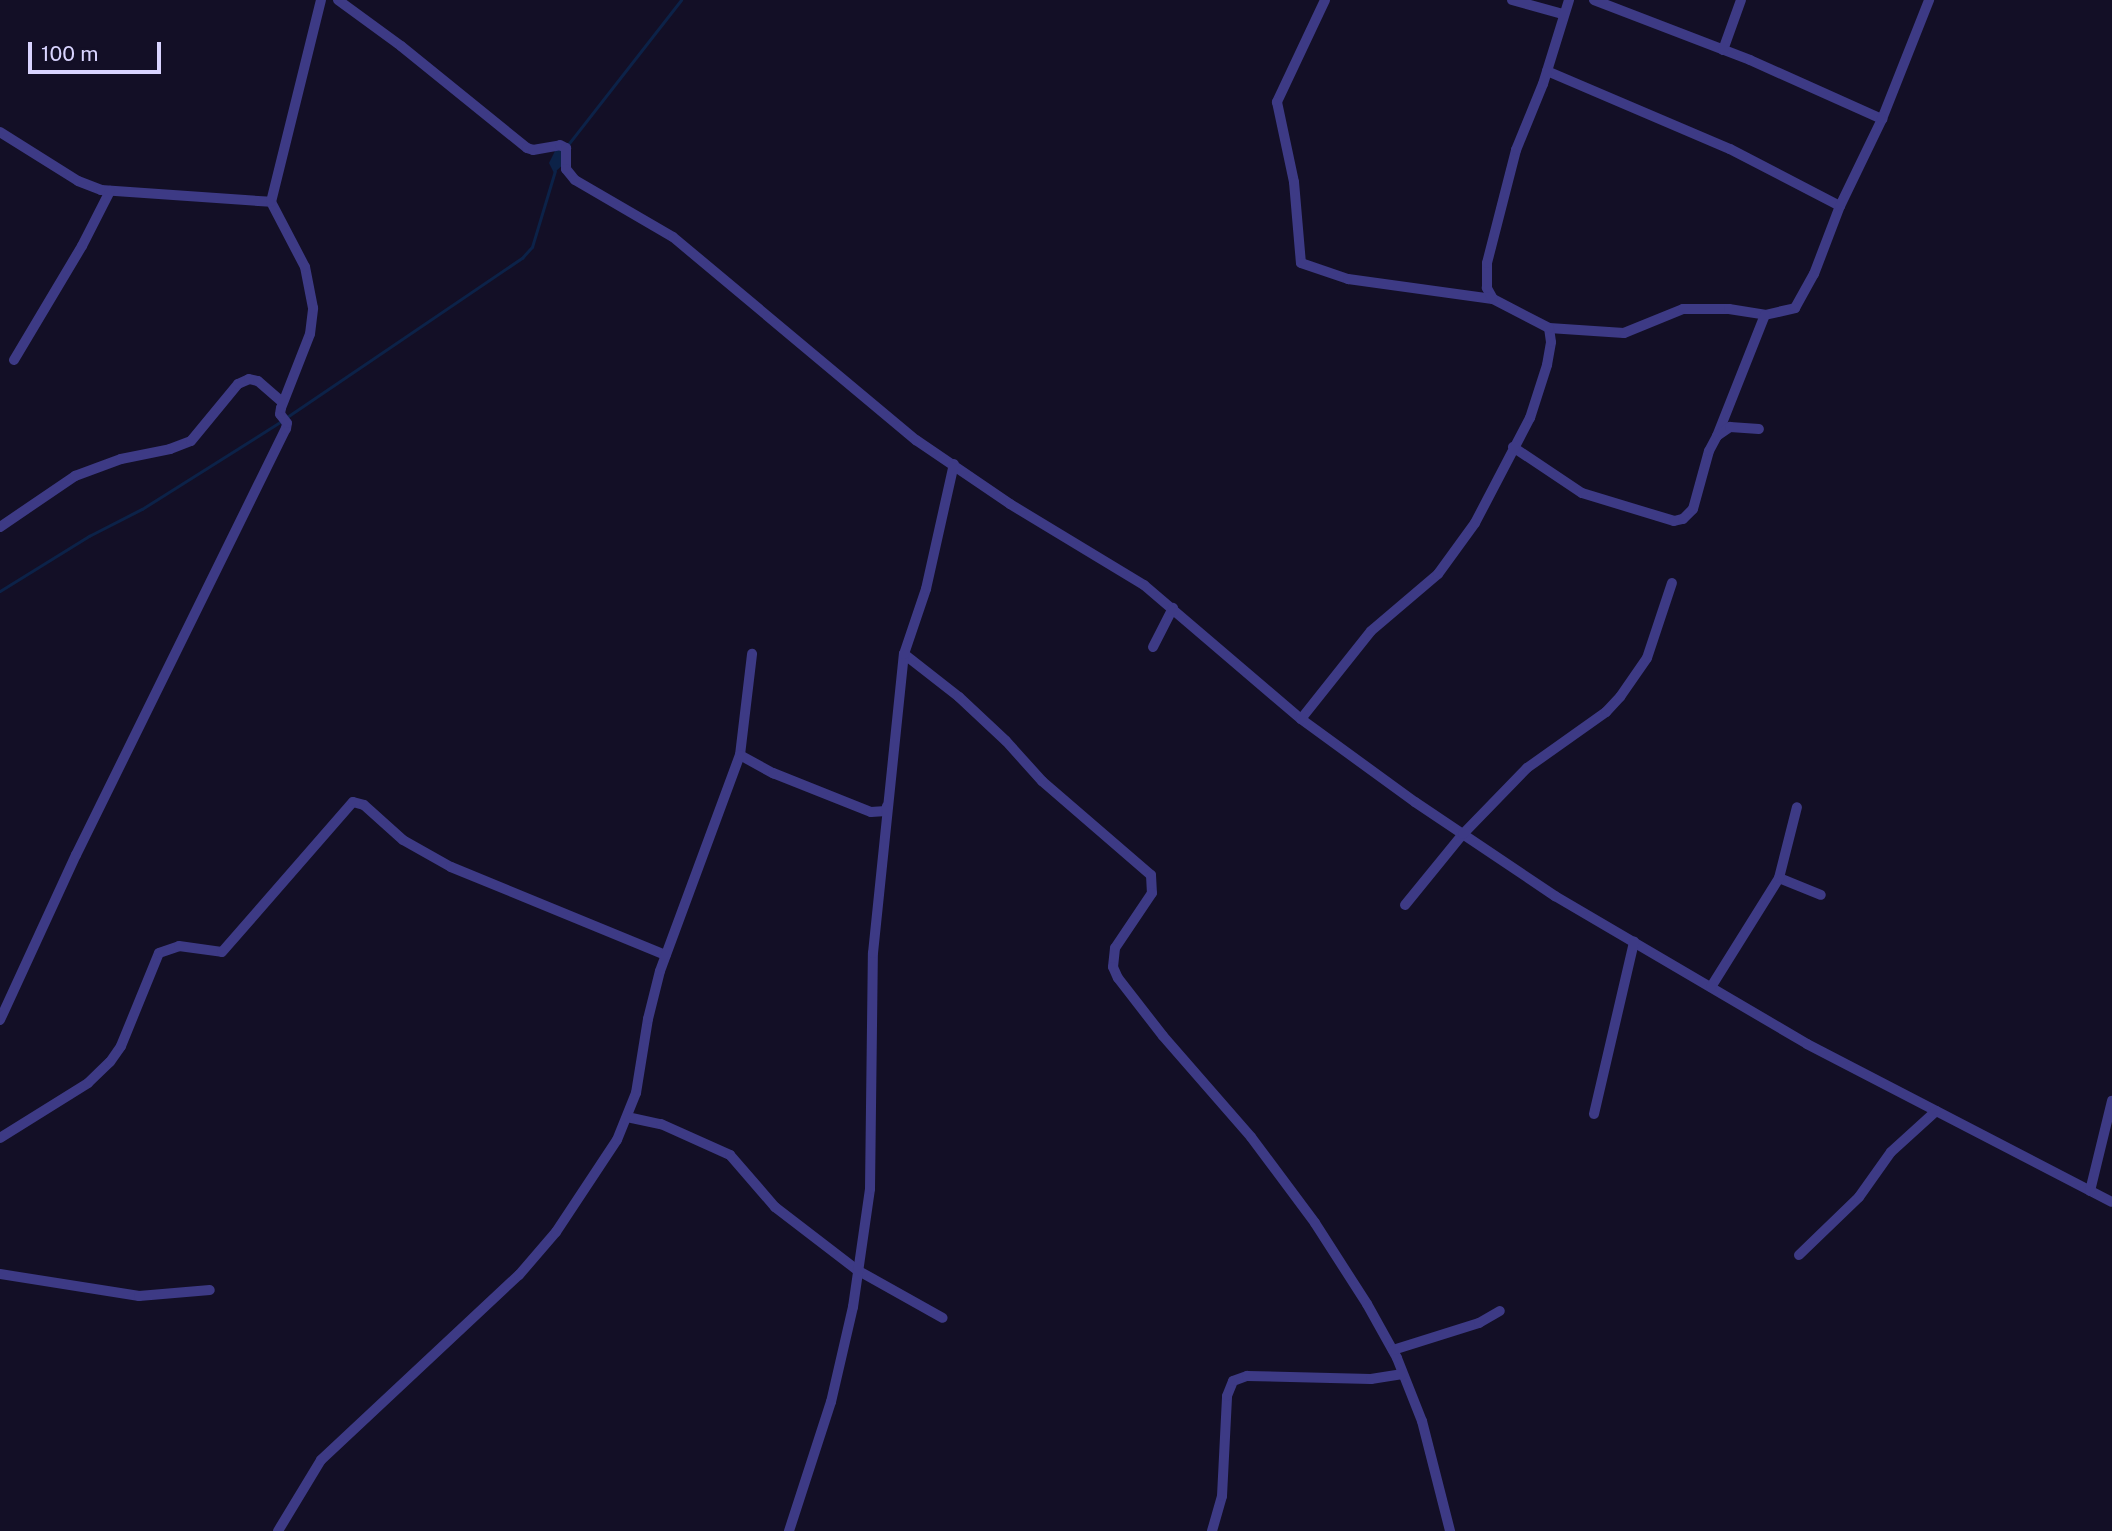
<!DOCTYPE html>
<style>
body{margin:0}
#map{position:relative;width:2112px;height:1531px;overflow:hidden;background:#130f26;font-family:"Public Sans",sans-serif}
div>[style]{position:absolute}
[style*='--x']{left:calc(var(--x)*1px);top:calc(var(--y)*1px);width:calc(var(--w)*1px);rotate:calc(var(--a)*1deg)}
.water>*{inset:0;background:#0c2248}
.stream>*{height:2.5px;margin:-1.25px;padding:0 1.25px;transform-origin:1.25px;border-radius:1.25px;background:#0c2248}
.minor>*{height:10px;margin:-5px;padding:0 5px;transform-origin:5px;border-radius:5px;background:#3d3a85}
span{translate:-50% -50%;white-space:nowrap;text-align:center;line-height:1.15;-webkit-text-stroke:5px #130f26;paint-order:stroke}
.scale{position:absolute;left:28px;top:42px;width:133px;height:32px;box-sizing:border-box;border:4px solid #d9d4ff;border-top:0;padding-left:9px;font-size:21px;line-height:24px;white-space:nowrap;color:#d9d4ff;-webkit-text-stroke:5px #130f26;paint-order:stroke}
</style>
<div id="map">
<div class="water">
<div style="clip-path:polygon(556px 149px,564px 151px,566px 162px,554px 173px,549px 163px)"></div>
</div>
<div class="stream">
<div style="--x:567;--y:146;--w:185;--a:-52"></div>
<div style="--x:287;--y:417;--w:284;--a:-34.1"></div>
<div style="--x:522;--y:258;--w:15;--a:-48"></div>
<div style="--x:532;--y:247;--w:79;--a:-73.2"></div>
<div style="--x:0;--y:591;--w:105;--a:-31.7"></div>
<div style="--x:89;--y:536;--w:59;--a:-27"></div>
<div style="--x:142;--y:509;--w:165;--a:-32.2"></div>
</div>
<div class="minor">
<div style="--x:338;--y:0;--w:78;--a:36.1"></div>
<div style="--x:401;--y:46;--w:162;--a:39"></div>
<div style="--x:527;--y:148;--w:6;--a:18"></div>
<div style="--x:533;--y:150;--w:27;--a:-10"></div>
<div style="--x:560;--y:145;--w:7;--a:27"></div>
<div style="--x:566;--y:148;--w:21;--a:90"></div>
<div style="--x:566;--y:169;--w:14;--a:51"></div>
<div style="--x:575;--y:180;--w:113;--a:30.2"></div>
<div style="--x:673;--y:237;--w:317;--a:39.9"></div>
<div style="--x:916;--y:440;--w:114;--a:34.2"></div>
<div style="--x:1010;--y:504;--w:157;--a:31.2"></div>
<div style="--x:1144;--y:585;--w:206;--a:40.5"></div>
<div style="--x:1301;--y:719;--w:141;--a:36.1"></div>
<div style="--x:1415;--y:802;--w:169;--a:33.9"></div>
<div style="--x:1555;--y:896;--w:292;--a:30.4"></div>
<div style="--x:1807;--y:1044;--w:343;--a:27.4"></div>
<div style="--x:1325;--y:0;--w:113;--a:115.2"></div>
<div style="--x:1277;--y:102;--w:82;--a:78"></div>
<div style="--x:1294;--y:182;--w:81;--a:85.1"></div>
<div style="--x:1301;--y:263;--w:50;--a:18.8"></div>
<div style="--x:1348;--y:279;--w:146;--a:7.9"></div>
<div style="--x:1512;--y:0;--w:53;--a:15.4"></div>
<div style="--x:1594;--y:0;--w:167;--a:21"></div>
<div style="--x:1750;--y:60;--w:145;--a:24.1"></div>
<div style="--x:1882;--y:119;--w:128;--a:-68.4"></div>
<div style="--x:1723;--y:50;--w:53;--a:-70.2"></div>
<div style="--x:1547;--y:71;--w:199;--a:23.1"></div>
<div style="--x:1730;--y:149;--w:124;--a:27.4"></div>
<div style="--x:0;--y:132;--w:92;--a:32.1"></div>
<div style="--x:78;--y:181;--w:25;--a:21"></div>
<div style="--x:101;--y:190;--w:170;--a:4"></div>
<div style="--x:1549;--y:328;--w:75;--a:3.8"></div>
<div style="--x:1624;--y:333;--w:64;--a:-22.1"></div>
<div style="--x:1683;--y:309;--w:46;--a:0"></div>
<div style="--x:1729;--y:309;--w:36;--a:9"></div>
<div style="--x:1765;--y:315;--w:31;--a:-13"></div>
<div style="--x:1795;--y:308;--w:39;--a:-61"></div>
<div style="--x:1814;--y:274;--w:73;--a:-69.1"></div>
<div style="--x:1840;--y:206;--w:97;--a:-64.2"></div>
<div style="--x:14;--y:360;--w:133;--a:-59.2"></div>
<div style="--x:82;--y:246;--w:62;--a:-63"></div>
<div style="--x:1717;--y:436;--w:130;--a:-68.4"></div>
<div style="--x:1513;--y:447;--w:83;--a:33.7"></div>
<div style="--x:1582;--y:493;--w:96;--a:16.9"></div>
<div style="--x:1674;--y:521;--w:9;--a:-13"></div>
<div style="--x:1683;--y:519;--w:14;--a:-45"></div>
<div style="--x:1693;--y:509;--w:60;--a:-74.6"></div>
<div style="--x:1709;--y:451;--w:17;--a:-62"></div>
<div style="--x:1717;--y:436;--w:16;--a:-35"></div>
<div style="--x:1730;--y:427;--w:29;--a:4"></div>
<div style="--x:0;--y:527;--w:91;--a:-34.2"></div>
<div style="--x:75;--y:476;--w:49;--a:-20.3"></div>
<div style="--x:121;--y:459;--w:50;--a:-11.5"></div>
<div style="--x:170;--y:449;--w:22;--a:-21"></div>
<div style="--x:191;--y:441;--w:74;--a:-50.5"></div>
<div style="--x:238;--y:384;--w:12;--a:-24"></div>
<div style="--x:249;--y:379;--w:9;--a:13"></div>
<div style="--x:258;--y:381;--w:32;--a:41"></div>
<div style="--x:1153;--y:647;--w:44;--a:-62.9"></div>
<div style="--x:904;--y:654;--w:70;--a:38"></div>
<div style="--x:959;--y:697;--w:64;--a:43.1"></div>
<div style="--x:1006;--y:741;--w:54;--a:48"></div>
<div style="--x:1042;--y:781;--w:144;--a:40.8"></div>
<div style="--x:1151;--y:875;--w:18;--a:87"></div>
<div style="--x:1152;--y:893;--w:66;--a:123.9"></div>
<div style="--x:1115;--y:948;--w:19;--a:96"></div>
<div style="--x:1113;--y:967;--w:12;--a:66"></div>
<div style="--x:1118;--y:978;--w:73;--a:52.2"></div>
<div style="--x:1163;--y:1036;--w:134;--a:48.9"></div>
<div style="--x:1251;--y:1137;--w:107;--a:53.3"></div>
<div style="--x:1315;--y:1223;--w:96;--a:57.3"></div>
<div style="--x:1367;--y:1304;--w:62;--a:60.9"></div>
<div style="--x:1397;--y:1358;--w:68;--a:68.4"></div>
<div style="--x:1422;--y:1421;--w:114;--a:75.7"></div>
<div style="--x:1301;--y:719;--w:112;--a:-51.5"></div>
<div style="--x:1371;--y:631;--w:88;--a:-40.4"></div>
<div style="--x:1438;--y:574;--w:63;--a:-54"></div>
<div style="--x:1475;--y:523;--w:119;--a:-62.4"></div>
<div style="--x:1530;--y:418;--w:56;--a:-72.2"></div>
<div style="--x:1547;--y:365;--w:23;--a:-80"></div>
<div style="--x:1551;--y:342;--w:14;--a:-98"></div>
<div style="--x:1549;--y:328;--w:63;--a:-152.6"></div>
<div style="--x:1493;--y:299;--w:13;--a:-119"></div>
<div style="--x:1487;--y:288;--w:25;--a:-90"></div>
<div style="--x:1487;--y:263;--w:117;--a:-75.6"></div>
<div style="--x:1516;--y:150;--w:71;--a:-67.8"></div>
<div style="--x:1543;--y:84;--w:88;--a:-72.8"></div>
<div style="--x:740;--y:755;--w:102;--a:-83.2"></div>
<div style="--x:1779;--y:878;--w:45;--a:22"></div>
<div style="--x:1405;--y:905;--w:92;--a:-50.8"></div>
<div style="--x:1463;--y:834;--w:92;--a:-45.9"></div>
<div style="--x:1527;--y:768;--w:97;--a:-35.3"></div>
<div style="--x:1606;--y:712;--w:21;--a:-47"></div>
<div style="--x:1620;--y:697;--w:47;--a:-55.3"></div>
<div style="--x:1647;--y:658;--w:79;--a:-71.6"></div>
<div style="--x:1711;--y:987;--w:128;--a:-58"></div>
<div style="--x:1779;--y:878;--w:73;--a:-75.8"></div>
<div style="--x:0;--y:1020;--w:182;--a:-65.3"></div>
<div style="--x:76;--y:855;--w:475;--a:-63.8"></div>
<div style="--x:286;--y:429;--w:6;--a:-81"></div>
<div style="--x:287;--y:423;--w:11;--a:-128"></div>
<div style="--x:280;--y:414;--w:6;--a:-81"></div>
<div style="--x:281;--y:408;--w:79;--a:-68.6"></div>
<div style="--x:310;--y:334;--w:26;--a:-83"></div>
<div style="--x:313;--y:308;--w:42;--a:-101"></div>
<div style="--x:305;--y:267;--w:73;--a:-117.6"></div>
<div style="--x:271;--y:202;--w:208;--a:-76.1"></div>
<div style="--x:1594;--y:1114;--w:177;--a:-76.9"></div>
<div style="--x:627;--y:1117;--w:35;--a:12"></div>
<div style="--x:661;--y:1124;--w:76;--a:24.2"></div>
<div style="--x:730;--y:1155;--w:69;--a:49.1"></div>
<div style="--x:775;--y:1207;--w:103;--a:37.5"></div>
<div style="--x:857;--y:1270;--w:98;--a:29.2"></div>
<div style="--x:0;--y:1138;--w:104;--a:-32"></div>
<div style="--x:88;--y:1083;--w:30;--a:-44"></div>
<div style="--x:110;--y:1062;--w:19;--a:-55"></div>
<div style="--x:121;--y:1046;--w:100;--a:-67.8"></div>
<div style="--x:159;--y:953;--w:21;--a:-19"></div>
<div style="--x:179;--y:946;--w:43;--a:7.9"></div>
<div style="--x:222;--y:952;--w:199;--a:-48.9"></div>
<div style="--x:353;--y:802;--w:11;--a:15"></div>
<div style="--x:364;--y:805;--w:52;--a:41.9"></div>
<div style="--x:403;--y:840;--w:55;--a:29.4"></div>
<div style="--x:451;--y:867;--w:232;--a:22.3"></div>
<div style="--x:2090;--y:1191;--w:93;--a:-76.3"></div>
<div style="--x:1799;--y:1255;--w:83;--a:-44"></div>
<div style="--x:1859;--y:1197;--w:55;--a:-54.6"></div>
<div style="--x:1891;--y:1152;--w:61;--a:-42.3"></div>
<div style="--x:0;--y:1274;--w:141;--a:9"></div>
<div style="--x:139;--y:1296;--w:71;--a:-4.8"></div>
<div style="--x:1393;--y:1350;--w:90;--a:-17.4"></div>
<div style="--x:1479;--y:1323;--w:24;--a:-30"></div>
<div style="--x:278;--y:1531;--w:83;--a:-58.8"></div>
<div style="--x:321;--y:1460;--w:271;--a:-43.1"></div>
<div style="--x:519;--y:1275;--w:57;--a:-49.3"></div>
<div style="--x:556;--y:1232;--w:110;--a:-56.5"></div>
<div style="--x:617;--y:1140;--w:51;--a:-68"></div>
<div style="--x:636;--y:1093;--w:75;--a:-80.8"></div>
<div style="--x:648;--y:1019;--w:49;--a:-76"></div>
<div style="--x:660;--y:971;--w:230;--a:-69.7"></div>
<div style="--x:740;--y:755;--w:38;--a:29"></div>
<div style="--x:773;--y:773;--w:105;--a:21.7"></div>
<div style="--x:871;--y:812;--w:15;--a:-4"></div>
<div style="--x:886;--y:811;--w:5;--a:-79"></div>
<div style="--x:789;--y:1531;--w:136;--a:-72"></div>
<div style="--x:831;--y:1402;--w:98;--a:-77"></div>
<div style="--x:853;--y:1307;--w:119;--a:-81.8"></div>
<div style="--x:870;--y:1189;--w:236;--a:-89.3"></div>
<div style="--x:873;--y:953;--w:301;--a:-84.1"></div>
<div style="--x:904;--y:654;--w:69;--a:-71.3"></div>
<div style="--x:926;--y:589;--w:128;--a:-77.4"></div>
<div style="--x:1212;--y:1531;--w:36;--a:-74"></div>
<div style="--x:1222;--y:1496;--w:100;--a:-87.1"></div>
<div style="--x:1227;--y:1396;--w:16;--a:-68"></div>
<div style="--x:1233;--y:1381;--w:15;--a:-20"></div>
<div style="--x:1247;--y:1376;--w:124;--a:1.4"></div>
<div style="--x:1371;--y:1379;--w:32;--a:-9"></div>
</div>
<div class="scale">100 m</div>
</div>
